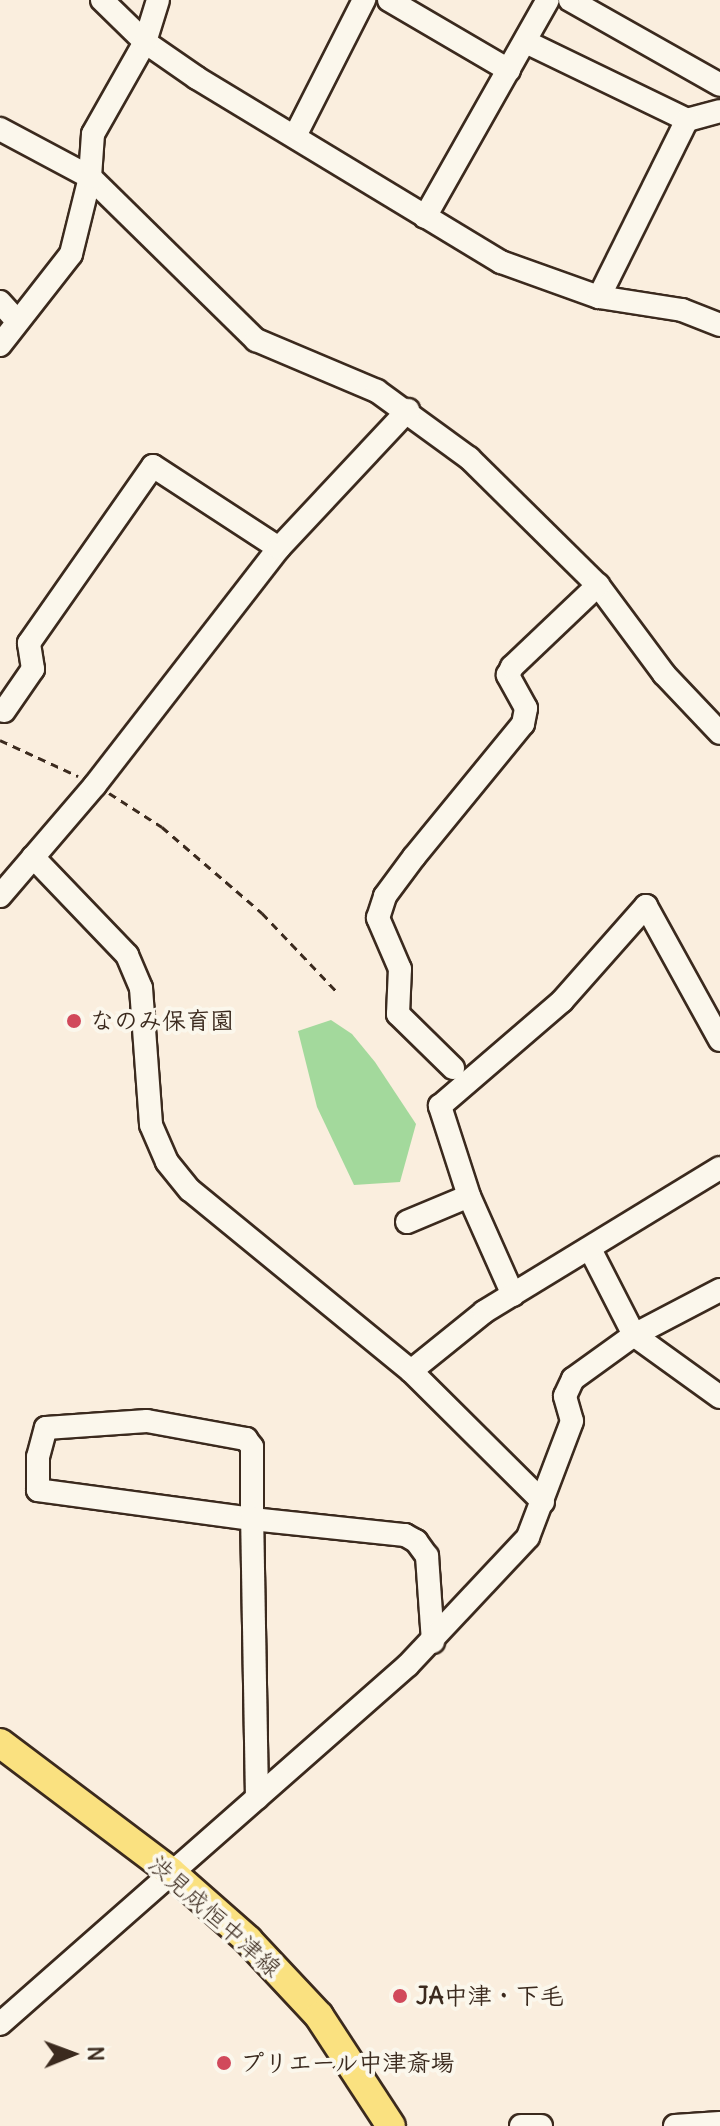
<!DOCTYPE html>
<meta charset="utf-8">
<style>
body{margin:0}
#map{position:relative;width:720px;height:2126px;overflow:hidden;background:#faeede;font-family:Delius,"Klee One",sans-serif}
div>[style]{position:absolute}
[style*='--x']{left:calc(var(--x)*1px);top:calc(var(--y)*1px);width:calc(var(--w)*1px);rotate:calc(var(--a)*1deg)}
.green>*{inset:0;background:#a3d99c}
.path>*{height:3px;margin-top:-1.5px;transform-origin:0;background:repeating-linear-gradient(90deg,#3b2a1e 0 8px,transparent 0 14px)}
.roads{filter:drop-shadow(2px 0 #3b2a1e) drop-shadow(-2px 0 #3b2a1e) drop-shadow(0 2px #3b2a1e) drop-shadow(0 -2px #3b2a1e)}
.minor>*{height:22px;margin:-11px;padding:0 11px;transform-origin:11px;border-radius:11px;background:#fbf7ec}
.major>*{height:28px;margin:-14px;padding:0 14px;transform-origin:14px;border-radius:14px;background:#fae180}
.dots>*{width:22px;height:22px;translate:-50% -50%;box-sizing:border-box;border:4px solid #fbf7ec;border-radius:50%}
span{translate:-50% -50%;white-space:nowrap;text-align:center;line-height:1.15;-webkit-text-stroke:8px #fbf7ec;paint-order:stroke}
.poi-label{font-size:24px;color:#3b2a1e;font-weight:700}
.left{translate:0 -50%;text-align:left}
.street-label{font-size:24px;color:#3b2a1e}
.north{position:absolute;left:32px;top:2014px;width:80px;height:80px;-webkit-text-stroke:6px #fbf7ec;paint-order:stroke;rotate:89deg;font-size:22px;font-weight:700;line-height:32px;text-align:center;color:#3b2a1e}
.north::after{content:'';display:block;margin:auto;width:28px;height:36px;background:#3b2a1e;clip-path:polygon(50% 0,100% 100%,50% 72%,0 100%)}
</style>
<div id="map">
<div class="green">
<div style="clip-path:polygon(331px 1020px,352px 1034px,375px 1062px,416px 1124px,400px 1182px,354px 1185px,317px 1107px,298px 1031px)"></div>
</div>
<div class="path">
<div style="--x:0;--y:740;--w:86;--a:24.8"></div>
<div style="--x:109;--y:793;--w:63;--a:32.7"></div>
<div style="--x:162;--y:827;--w:132;--a:40.7"></div>
<div style="--x:262;--y:913;--w:109;--a:46.5"></div>
</div>
<div class="roads">
<div class="minor">
<div style="--x:102;--y:0;--w:60;--a:44.3"></div>
<div style="--x:145;--y:42;--w:63;--a:34.7"></div>
<div style="--x:197;--y:78;--w:355;--a:31.2"></div>
<div style="--x:501;--y:262;--w:104;--a:19.7"></div>
<div style="--x:599;--y:297;--w:84;--a:8.9"></div>
<div style="--x:682;--y:310;--w:41;--a:21.5"></div>
<div style="--x:389;--y:0;--w:139;--a:30.3"></div>
<div style="--x:570;--y:0;--w:172;--a:29.5"></div>
<div style="--x:526;--y:42;--w:179;--a:25.8"></div>
<div style="--x:687;--y:120;--w:34;--a:-15"></div>
<div style="--x:0;--y:129;--w:102;--a:28.1"></div>
<div style="--x:90;--y:177;--w:233;--a:44.5"></div>
<div style="--x:256;--y:340;--w:131;--a:22.9"></div>
<div style="--x:377;--y:391;--w:114;--a:36.1"></div>
<div style="--x:469;--y:458;--w:181;--a:44.6"></div>
<div style="--x:598;--y:585;--w:111;--a:53.4"></div>
<div style="--x:664;--y:674;--w:81;--a:46.5"></div>
<div style="--x:295;--y:136;--w:153;--a:-63.1"></div>
<div style="--x:425;--y:217;--w:249;--a:-60.5"></div>
<div style="--x:599;--y:297;--w:198;--a:-63.6"></div>
<div style="--x:0;--y:302;--w:24;--a:48"></div>
<div style="--x:0;--y:345;--w:115;--a:-52"></div>
<div style="--x:71;--y:254;--w:79;--a:-76.1"></div>
<div style="--x:90;--y:177;--w:43;--a:-86"></div>
<div style="--x:93;--y:134;--w:106;--a:-60.5"></div>
<div style="--x:145;--y:42;--w:44;--a:-72.8"></div>
<div style="--x:4;--y:711;--w:51;--a:-55.4"></div>
<div style="--x:33;--y:669;--w:26;--a:-99"></div>
<div style="--x:29;--y:643;--w:216;--a:-55"></div>
<div style="--x:153;--y:466;--w:150;--a:33.1"></div>
<div style="--x:33;--y:857;--w:136;--a:46.2"></div>
<div style="--x:127;--y:955;--w:36;--a:67"></div>
<div style="--x:141;--y:988;--w:137;--a:85.8"></div>
<div style="--x:151;--y:1125;--w:40;--a:66.6"></div>
<div style="--x:167;--y:1162;--w:36;--a:51"></div>
<div style="--x:190;--y:1190;--w:286;--a:39.3"></div>
<div style="--x:411;--y:1371;--w:186;--a:44.8"></div>
<div style="--x:0;--y:896;--w:146;--a:-49.4"></div>
<div style="--x:95;--y:785;--w:300;--a:-52.2"></div>
<div style="--x:279;--y:548;--w:189;--a:-46.9"></div>
<div style="--x:453;--y:1068;--w:77;--a:-135.5"></div>
<div style="--x:398;--y:1014;--w:45;--a:-87.5"></div>
<div style="--x:400;--y:969;--w:56;--a:-113.3"></div>
<div style="--x:378;--y:918;--w:23;--a:-72"></div>
<div style="--x:385;--y:896;--w:49;--a:-53.4"></div>
<div style="--x:414;--y:857;--w:172;--a:-50.7"></div>
<div style="--x:523;--y:724;--w:16;--a:-79"></div>
<div style="--x:526;--y:708;--w:38;--a:-119"></div>
<div style="--x:508;--y:675;--w:9;--a:-63"></div>
<div style="--x:512;--y:667;--w:119;--a:-43.6"></div>
<div style="--x:407;--y:1222;--w:67;--a:-22.8"></div>
<div style="--x:590;--y:1249;--w:97;--a:62.9"></div>
<div style="--x:634;--y:1335;--w:106;--a:35.8"></div>
<div style="--x:513;--y:1295;--w:108;--a:-114"></div>
<div style="--x:469;--y:1196;--w:95;--a:-107.9"></div>
<div style="--x:440;--y:1106;--w:161;--a:-40.7"></div>
<div style="--x:562;--y:1001;--w:127;--a:-48.5"></div>
<div style="--x:646;--y:906;--w:153;--a:61.1"></div>
<div style="--x:411;--y:1371;--w:94;--a:-38.9"></div>
<div style="--x:484;--y:1312;--w:276;--a:-31.4"></div>
<div style="--x:147;--y:1421;--w:101;--a:10.3"></div>
<div style="--x:246;--y:1439;--w:10;--a:53"></div>
<div style="--x:252;--y:1447;--w:72;--a:90"></div>
<div style="--x:252;--y:1519;--w:216;--a:-172.3"></div>
<div style="--x:38;--y:1490;--w:33;--a:-90"></div>
<div style="--x:38;--y:1457;--w:30;--a:-75"></div>
<div style="--x:46;--y:1428;--w:101;--a:-4"></div>
<div style="--x:257;--y:1798;--w:279;--a:-91"></div>
<div style="--x:252;--y:1519;--w:154;--a:6"></div>
<div style="--x:405;--y:1535;--w:13;--a:29"></div>
<div style="--x:416;--y:1541;--w:19;--a:54"></div>
<div style="--x:427;--y:1556;--w:86;--a:86"></div>
<div style="--x:0;--y:2024;--w:543;--a:-41.34"></div>
<div style="--x:408;--y:1665;--w:175;--a:-46.8"></div>
<div style="--x:528;--y:1537;--w:124;--a:-69.2"></div>
<div style="--x:572;--y:1421;--w:26;--a:-106"></div>
<div style="--x:565;--y:1396;--w:19;--a:-65"></div>
<div style="--x:573;--y:1379;--w:75;--a:-35.8"></div>
<div style="--x:634;--y:1335;--w:97;--a:-27.6"></div>
<div style="--x:521;--y:2126;--w:20;--a:0"></div>
<div style="--x:675;--y:2126;--w:45;--a:-3.8"></div>
</div>
<div class="major">
<div style="--x:0;--y:1743;--w:214;--a:37"></div>
<div style="--x:171;--y:1872;--w:103;--a:41.4"></div>
<div style="--x:248;--y:1940;--w:104;--a:46.9"></div>
<div style="--x:319;--y:2016;--w:131;--a:56.8"></div>
</div>
</div>
<div class="dots">
<div style="left:74px;top:1021px;background:#d1495b"></div>
<div style="left:400px;top:1996px;background:#d1495b"></div>
<div style="left:224px;top:2063px;background:#d1495b"></div>
</div>
<div class="poi-label">
<span class="left" style="left:90px;top:1021px">なのみ保育園</span>
<span class="left" style="left:416px;top:1996px">JA中津・下毛</span>
<span class="left" style="left:240px;top:2063px">プリエール中津斎場</span>
</div>
<div class="street-label">
<span style="left:215px;top:1916px;rotate:42deg">渋見成恒中津線</span>
</div>
<div class="north">N</div>
</div>
